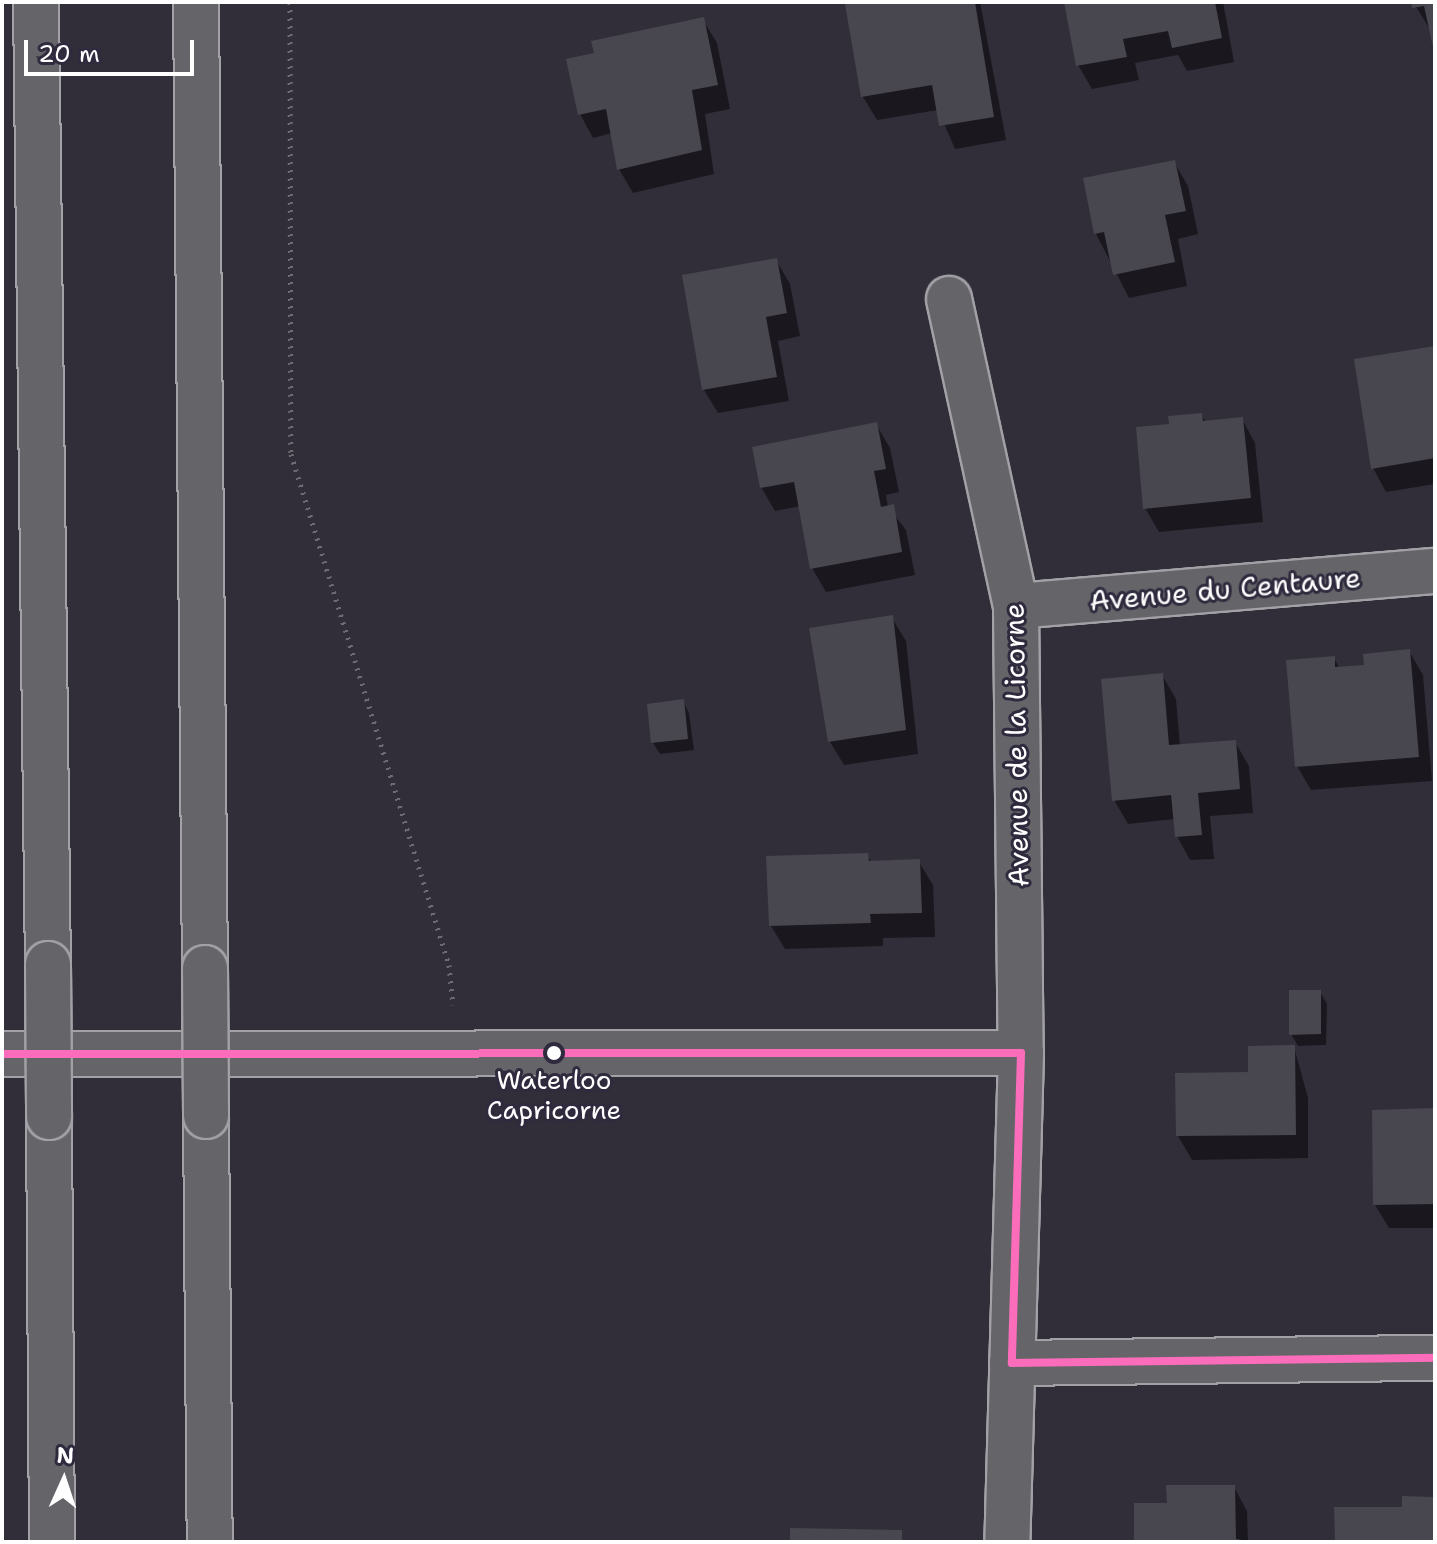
<!DOCTYPE html>
<style>
body{margin:0}
#map{position:relative;width:1437px;height:1544px;overflow:hidden;background:#312e39;font-family:"Shantell Sans",sans-serif}
div>[style]{position:absolute}
[style*='--x']{left:calc(var(--x)*1px);top:calc(var(--y)*1px);width:calc(var(--w)*1px);rotate:calc(var(--a)*1deg)}
.shadow>*{inset:0;background:#0007}
.building>*{inset:0;background:#48464e}
.path>*{height:5px;margin-top:-2.5px;transform-origin:0;background:repeating-linear-gradient(90deg,#6d6b71 0 2px,transparent 0 8px)}
.roads{filter:drop-shadow(2px 0 #a2a1a6) drop-shadow(-2px 0 #a2a1a6) drop-shadow(0 2px #a2a1a6) drop-shadow(0 -2px #a2a1a6)}
.minor>*{height:44px;margin:-22px;padding:0 22px;transform-origin:22px;border-radius:22px;background:#656469}
.highway>*{height:44px;margin:-22px;padding:0 22px;transform-origin:22px;border-radius:22px;background:#656469}
.bridges{filter:drop-shadow(2px 0 #a2a1a6) drop-shadow(-2px 0 #a2a1a6) drop-shadow(0 2px #a2a1a6) drop-shadow(0 -2px #a2a1a6)}
.highway-bridge>*{height:44px;margin:-22px;padding:0 22px;transform-origin:22px;border-radius:22px;background:#656469}
.bus-1>*{height:8px;margin:-4px;padding:0 4px;transform-origin:4px;border-radius:4px;background:#fb6dba}
.dots>*{width:22px;height:22px;translate:-50% -50%;box-sizing:border-box;border:4px solid #2f2a3d;border-radius:50%}
span{translate:-50% -50%;white-space:nowrap;text-align:center;line-height:1.15;-webkit-text-stroke:6px #2f2a3d;paint-order:stroke}
.bus-label{font-size:26px;color:#fff}
.street-label{font-size:28px;color:#fff}
.frame{position:absolute;inset:0;border:4px solid #fff;pointer-events:none}
.north{position:absolute;left:24px;top:1440px;width:80px;height:80px;-webkit-text-stroke:6px #2f2a3d;paint-order:stroke;rotate:3deg;font-size:22px;font-weight:700;line-height:32px;text-align:center;color:#fff}
.north::after{content:'';display:block;margin:auto;width:28px;height:36px;background:#fff;clip-path:polygon(50% 0,100% 100%,50% 72%,0 100%)}
.scale{position:absolute;left:24px;top:40px;width:170px;height:36px;box-sizing:border-box;border:4px solid #fff;border-top:0;padding-left:10px;font-size:24px;line-height:28px;white-space:nowrap;color:#fff;-webkit-text-stroke:6px #2f2a3d;paint-order:stroke}
</style>
<div id="map">
<div class="shadow">
<div style="clip-path:polygon(869px 2px,980px 2px,1006px 140px,955px 149px,938px 110px,877px 120px,863px 97px,847px 6px)"></div>
<div style="clip-path:polygon(1066px 2px,1223px 2px,1234px 62px,1187px 71px,1178px 55px,1135px 63px,1139px 80px,1092px 89px,1078px 65px)"></div>
<div style="clip-path:polygon(1413px 2px,1435px 2px,1435px 53px,1431px 31px)"></div>
<div style="clip-path:polygon(703px 20px,717px 43px,730px 109px,705px 114px,714px 174px,633px 193px,619px 169px,612px 133px,593px 138px,580px 114px)"></div>
<div style="clip-path:polygon(1174px 162px,1188px 186px,1198px 234px,1178px 239px,1187px 286px,1129px 298px,1096px 234px)"></div>
<div style="clip-path:polygon(776px 260px,790px 284px,800px 336px,778px 341px,789px 401px,718px 413px,704px 390px)"></div>
<div style="clip-path:polygon(1435px 348px,1435px 484px,1386px 492px,1373px 468px)"></div>
<div style="clip-path:polygon(1201px 415px,1206px 422px,1242px 419px,1255px 443px,1263px 522px,1159px 532px,1145px 508px)"></div>
<div style="clip-path:polygon(876px 424px,890px 448px,899px 492px,886px 495px,888px 507px,906px 530px,915px 575px,826px 592px,812px 568px,801px 506px,775px 511px,761px 487px)"></div>
<div style="clip-path:polygon(892px 618px,906px 641px,918px 754px,844px 765px,830px 742px)"></div>
<div style="clip-path:polygon(1409px 651px,1423px 675px,1432px 781px,1311px 790px,1297px 766px,1334px 658px,1340px 669px,1366px 666px)"></div>
<div style="clip-path:polygon(1162px 675px,1176px 699px,1180px 746px,1235px 742px,1249px 766px,1253px 813px,1210px 816px,1214px 859px,1190px 860px,1177px 836px,1175px 819px,1128px 824px,1114px 800px)"></div>
<div style="clip-path:polygon(683px 701px,689px 713px,694px 750px,660px 754px,653px 743px,649px 705px)"></div>
<div style="clip-path:polygon(867px 855px,872px 863px,919px 862px,933px 885px,935px 937px,883px 938px,883px 946px,785px 949px,771px 926px)"></div>
<div style="clip-path:polygon(1320px 992px,1327px 1004px,1326px 1045px,1298px 1046px,1291px 1034px)"></div>
<div style="clip-path:polygon(1294px 1047px,1308px 1098px,1308px 1158px,1192px 1160px,1178px 1136px)"></div>
<div style="clip-path:polygon(1435px 1110px,1435px 1228px,1389px 1228px,1375px 1205px)"></div>
<div style="clip-path:polygon(1234px 1487px,1247px 1511px,1248px 1541px,1259px 1542px,1136px 1542px,1169px 1505px)"></div>
<div style="clip-path:polygon(1432px 1499px,1435px 1542px,1337px 1542px,1404px 1509px)"></div>
</div>
<div class="building">
<div style="clip-path:polygon(975px 2px,994px 117px,939px 126px,932px 85px,861px 97px,845px 4px)"></div>
<div style="clip-path:polygon(1064px 2px,1215px 2px,1222px 38px,1172px 48px,1168px 31px,1123px 39px,1127px 57px,1076px 66px)"></div>
<div style="clip-path:polygon(1411px 2px,1435px 2px,1435px 56px,1424px 6px,1412px 8px)"></div>
<div style="clip-path:polygon(704px 17px,718px 85px,692px 90px,702px 150px,617px 170px,606px 109px,578px 115px,566px 59px,594px 53px,591px 41px)"></div>
<div style="clip-path:polygon(1175px 160px,1186px 211px,1165px 215px,1175px 262px,1113px 275px,1104px 232px,1094px 234px,1083px 178px)"></div>
<div style="clip-path:polygon(777px 258px,787px 313px,766px 317px,777px 377px,702px 390px,682px 275px)"></div>
<div style="clip-path:polygon(1435px 346px,1435px 458px,1371px 469px,1354px 359px)"></div>
<div style="clip-path:polygon(1202px 413px,1203px 421px,1243px 417px,1251px 498px,1143px 509px,1136px 427px,1169px 424px,1168px 416px)"></div>
<div style="clip-path:polygon(877px 422px,886px 469px,874px 471px,881px 507px,894px 504px,902px 552px,810px 569px,794px 482px,760px 488px,752px 447px)"></div>
<div style="clip-path:polygon(893px 615px,906px 730px,828px 742px,809px 628px)"></div>
<div style="clip-path:polygon(1410px 649px,1419px 757px,1295px 767px,1286px 660px,1335px 656px,1335px 667px,1364px 665px,1363px 654px)"></div>
<div style="clip-path:polygon(1163px 673px,1169px 745px,1236px 740px,1240px 789px,1198px 793px,1202px 835px,1175px 837px,1171px 795px,1112px 801px,1101px 679px)"></div>
<div style="clip-path:polygon(684px 699px,688px 739px,651px 743px,647px 704px)"></div>
<div style="clip-path:polygon(868px 853px,869px 861px,920px 859px,922px 913px,870px 914px,871px 923px,769px 926px,766px 856px)"></div>
<div style="clip-path:polygon(1289px 990px,1321px 990px,1321px 1034px,1289px 1035px)"></div>
<div style="clip-path:polygon(1295px 1045px,1296px 1135px,1176px 1136px,1175px 1073px,1248px 1072px,1248px 1046px)"></div>
<div style="clip-path:polygon(1435px 1108px,1435px 1204px,1373px 1205px,1372px 1110px)"></div>
<div style="clip-path:polygon(1166px 1485px,1235px 1485px,1236px 1539px,1253px 1542px,1134px 1542px,1134px 1503px,1167px 1503px)"></div>
<div style="clip-path:polygon(1402px 1496px,1433px 1497px,1433px 1542px,1335px 1542px,1334px 1507px,1402px 1507px)"></div>
<div style="clip-path:polygon(790px 1528px,902px 1530px,902px 1542px,790px 1542px)"></div>
</div>
<div class="path">
<div style="--x:290;--y:2;--w:452;--a:89.9"></div>
<div style="--x:291;--y:454;--w:535;--a:72.82"></div>
<div style="--x:449;--y:965;--w:40;--a:84.3"></div>
</div>
<div class="roads">
<div class="minor">
<div style="--x:949;--y:299;--w:314;--a:77.7"></div>
<div style="--x:1016;--y:606;--w:447;--a:89.4"></div>
<div style="--x:1021;--y:1053;--w:489;--a:91.6"></div>
<div style="--x:1016;--y:606;--w:420;--a:-4.8"></div>
<div style="--x:2;--y:1054;--w:1019;--a:-0.06"></div>
<div style="--x:1012;--y:1363;--w:423;--a:-0.7"></div>
</div>
<div class="highway">
<div style="--x:36;--y:2;--w:962;--a:89.29"></div>
<div style="--x:196;--y:2;--w:966;--a:89.47"></div>
<div style="--x:206;--y:1116;--w:426;--a:89.5"></div>
<div style="--x:49;--y:1117;--w:425;--a:89.6"></div>
</div>
</div>
<div class="bridges">
<div class="highway-bridge">
<div style="--x:48;--y:964;--w:153;--a:89.6"></div>
<div style="--x:205;--y:968;--w:148;--a:89.6"></div>
</div>
</div>
<div class="bus-1">
<div style="--x:2;--y:1054;--w:1019;--a:-0.06"></div>
<div style="--x:1021;--y:1053;--w:310;--a:91.7"></div>
<div style="--x:1012;--y:1363;--w:423;--a:-0.7"></div>
</div>
<div class="dots">
<div style="left:554px;top:1053px;background:#fff"></div>
</div>
<div class="bus-label">
<span style="left:554px;top:1095px">Waterloo<br>Capricorne</span>
</div>
<div class="street-label">
<span style="left:1225px;top:589px;rotate:-5deg">Avenue du Centaure</span>
<span style="left:1016px;top:745px;rotate:-91deg">Avenue de la Licorne</span>
</div>
<div class="frame"></div>
<div class="north">N</div>
<div class="scale">20 m</div>
</div>
